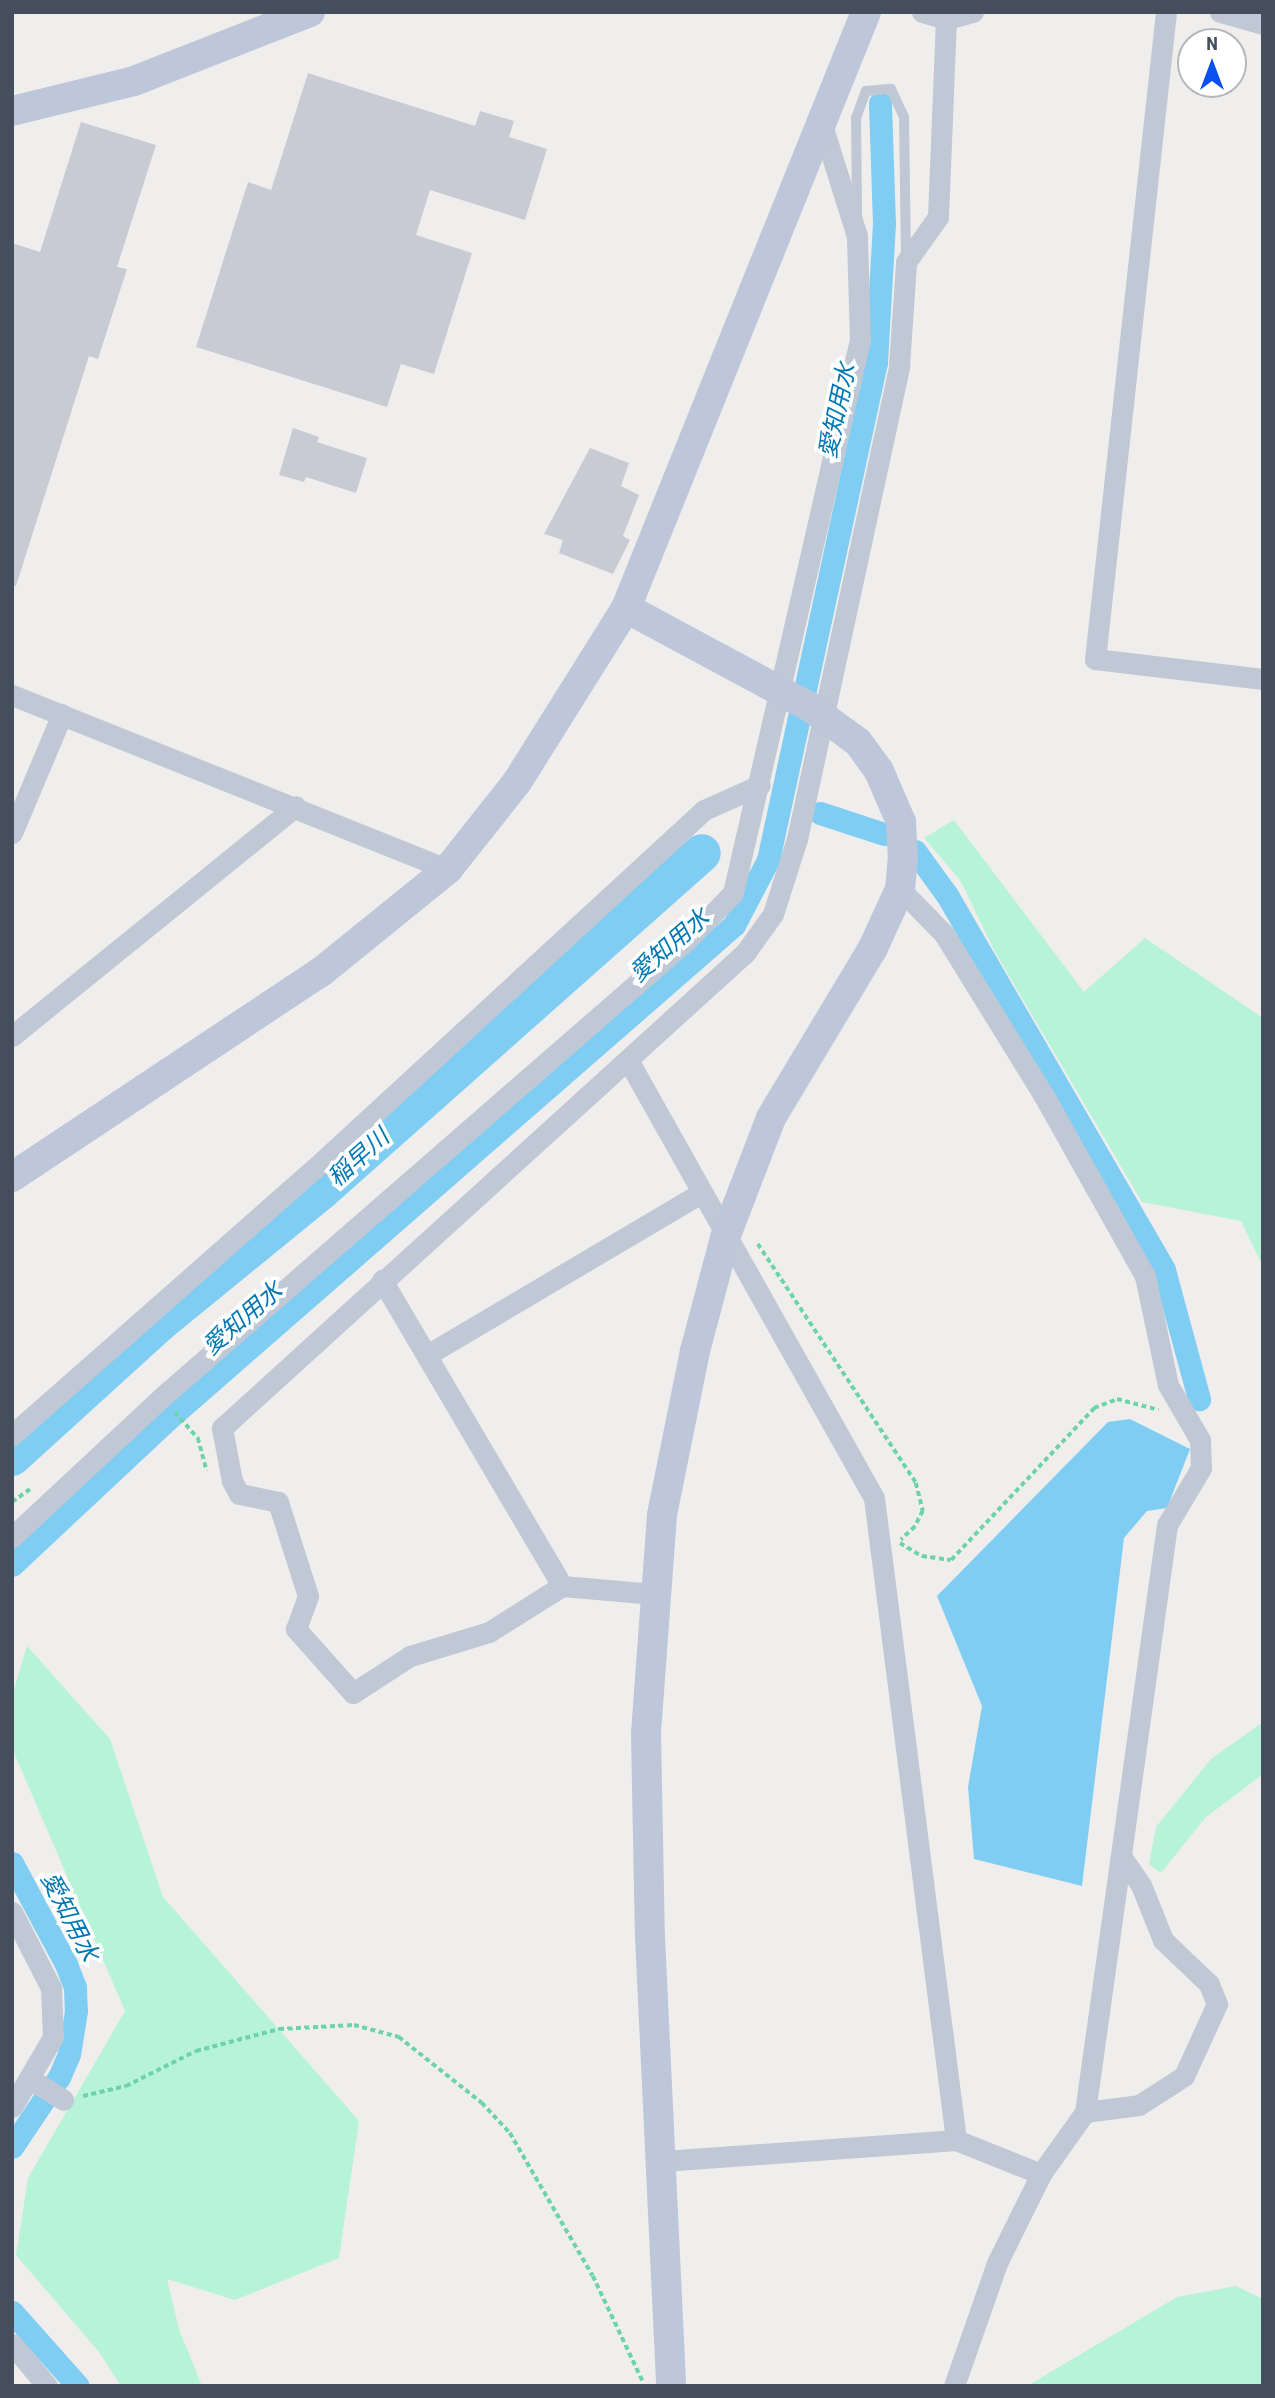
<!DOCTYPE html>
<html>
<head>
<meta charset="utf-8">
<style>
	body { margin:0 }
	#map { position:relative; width:1275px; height:2398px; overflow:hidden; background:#f0eeed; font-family:"Roboto Condensed","Noto Sans JP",sans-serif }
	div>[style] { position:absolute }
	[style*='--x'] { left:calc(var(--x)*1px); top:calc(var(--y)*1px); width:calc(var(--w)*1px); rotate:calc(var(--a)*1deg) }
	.green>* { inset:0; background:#b7f3d6 }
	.water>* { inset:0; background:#80cdf4 }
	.canal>* { height:23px; margin:-11.5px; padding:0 11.5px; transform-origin:11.5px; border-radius:11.5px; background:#80cdf4 }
	.river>* { height:38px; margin:-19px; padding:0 19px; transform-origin:19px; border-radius:19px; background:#80cdf4 }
	.building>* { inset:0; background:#c9cbd4 }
	.path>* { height:3.5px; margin-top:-1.75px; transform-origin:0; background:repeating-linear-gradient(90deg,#6cd3ae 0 5px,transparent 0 8.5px) }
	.lane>* { height:10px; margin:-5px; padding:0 5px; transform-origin:5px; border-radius:5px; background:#bfc8d4 }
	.street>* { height:21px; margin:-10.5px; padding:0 10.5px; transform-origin:10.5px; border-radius:10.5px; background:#bfc8d4 }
	.secondary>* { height:30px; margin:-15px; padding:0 15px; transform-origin:15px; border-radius:15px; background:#bec7d9 }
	span { translate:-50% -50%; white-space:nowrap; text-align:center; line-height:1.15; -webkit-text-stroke:7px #fff; paint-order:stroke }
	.water-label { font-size:24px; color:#0077b4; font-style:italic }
	.frame { position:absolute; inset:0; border:14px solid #444e5d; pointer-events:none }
	.north { position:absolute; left:1177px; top:28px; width:70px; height:70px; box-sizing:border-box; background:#fff; border:2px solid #b4b8be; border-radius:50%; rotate:0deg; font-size:19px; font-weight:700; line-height:28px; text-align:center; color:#444e5d }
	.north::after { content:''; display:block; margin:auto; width:24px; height:32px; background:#0950ef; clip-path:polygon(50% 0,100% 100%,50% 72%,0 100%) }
</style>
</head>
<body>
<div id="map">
	<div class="green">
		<i style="clip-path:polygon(954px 820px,1084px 992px,1145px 938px,1263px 1018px,1263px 1267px,1241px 1221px,1142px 1202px,995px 952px,960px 880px,924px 838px)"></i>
		<i style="clip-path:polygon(27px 1646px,110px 1739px,163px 1897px,359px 2121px,339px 2258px,235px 2300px,167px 2279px,179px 2329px,202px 2386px,121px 2386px,99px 2352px,16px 2255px,28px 2178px,125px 2011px,12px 1748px,12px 1696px)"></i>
		<i style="clip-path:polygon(1263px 1722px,1263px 1774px,1205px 1818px,1161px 1873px,1149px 1864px,1156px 1827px,1211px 1759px)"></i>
		<i style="clip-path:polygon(1236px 2286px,1263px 2299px,1263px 2386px,1027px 2386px,1177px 2297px)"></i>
	</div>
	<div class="water">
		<i style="clip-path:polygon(1130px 1419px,1190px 1449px,1167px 1508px,1147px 1511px,1124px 1538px,1082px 1886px,974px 1859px,968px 1787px,982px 1706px,937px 1596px,1108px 1422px)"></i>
	</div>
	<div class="canal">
		<i style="--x:820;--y:813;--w:67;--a:18.2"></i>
		<i style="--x:915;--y:851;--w:54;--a:54"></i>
		<i style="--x:947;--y:895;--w:433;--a:59.9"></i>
		<i style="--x:1164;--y:1270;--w:134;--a:74.8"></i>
		<i style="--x:12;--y:1565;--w:215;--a:-43.1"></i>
		<i style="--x:169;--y:1418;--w:750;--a:-41.11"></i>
		<i style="--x:734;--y:925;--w:73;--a:-62.4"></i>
		<i style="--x:768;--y:860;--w:510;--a:-77.76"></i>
		<i style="--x:876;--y:362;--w:138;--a:-86.7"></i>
		<i style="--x:884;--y:224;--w:121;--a:-91.9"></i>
		<i style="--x:12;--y:1863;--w:115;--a:61.9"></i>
		<i style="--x:66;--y:1964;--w:25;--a:69"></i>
		<i style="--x:75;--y:1987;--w:24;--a:88"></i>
		<i style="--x:76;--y:2011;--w:44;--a:99.2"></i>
		<i style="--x:69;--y:2054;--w:25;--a:113"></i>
		<i style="--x:59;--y:2077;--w:84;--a:123.9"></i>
		<i style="--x:12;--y:2312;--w:99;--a:48.3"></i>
	</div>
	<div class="river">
		<i style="--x:12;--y:1457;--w:197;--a:-42.3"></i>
		<i style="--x:158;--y:1324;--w:210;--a:-39.2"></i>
		<i style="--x:321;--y:1191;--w:509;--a:-41.58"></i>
	</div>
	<div class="building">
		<i style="clip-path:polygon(308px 73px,475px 126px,480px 111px,514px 121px,509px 137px,547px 149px,525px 220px,430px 190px,416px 235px,472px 253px,434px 374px,401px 364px,387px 407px,196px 347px,248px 182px,271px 190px)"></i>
		<i style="clip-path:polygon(81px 122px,156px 145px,117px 267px,127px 269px,98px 359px,89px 356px,16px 586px,12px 586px,12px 243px,40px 252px)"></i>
		<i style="clip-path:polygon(293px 428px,319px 437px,317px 442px,367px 458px,356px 493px,306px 477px,304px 482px,279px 475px)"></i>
		<i style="clip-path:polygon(590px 448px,629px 463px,621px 486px,639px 495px,623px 536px,630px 540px,613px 574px,559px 553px,563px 540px,544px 534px)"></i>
	</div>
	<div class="path">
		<i style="--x:758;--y:1244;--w:287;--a:56.5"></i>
		<i style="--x:916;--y:1483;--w:29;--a:76"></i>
		<i style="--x:923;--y:1511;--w:18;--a:117"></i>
		<i style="--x:915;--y:1527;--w:19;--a:137"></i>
		<i style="--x:175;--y:1412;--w:35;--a:49"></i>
		<i style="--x:198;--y:1438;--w:34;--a:75"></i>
		<i style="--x:12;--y:1502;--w:22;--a:-36"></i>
		<i style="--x:900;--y:1543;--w:26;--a:31"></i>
		<i style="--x:922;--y:1556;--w:29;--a:8"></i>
		<i style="--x:951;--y:1560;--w:209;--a:-46.7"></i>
		<i style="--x:1094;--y:1408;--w:25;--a:-21"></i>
		<i style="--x:1117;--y:1399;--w:43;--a:14.7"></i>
		<i style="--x:83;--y:2096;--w:44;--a:-13.1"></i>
		<i style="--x:126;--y:2086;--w:78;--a:-26.6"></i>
		<i style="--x:196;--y:2051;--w:86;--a:-14.8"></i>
		<i style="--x:279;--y:2029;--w:75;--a:-3.1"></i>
		<i style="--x:354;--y:2025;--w:47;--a:14.9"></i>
		<i style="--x:399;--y:2037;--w:106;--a:38.5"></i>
		<i style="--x:482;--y:2103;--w:41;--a:47"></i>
		<i style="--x:510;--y:2133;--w:165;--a:59.9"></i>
		<i style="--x:593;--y:2276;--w:119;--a:64.7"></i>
	</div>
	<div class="lane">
		<i style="--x:857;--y:212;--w:94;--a:-90.6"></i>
		<i style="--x:856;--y:118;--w:29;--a:-70"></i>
		<i style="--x:866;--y:91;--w:25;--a:-5"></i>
		<i style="--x:891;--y:89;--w:31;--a:65"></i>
		<i style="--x:904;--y:117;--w:141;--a:89.2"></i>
	</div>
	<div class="street">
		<i style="--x:922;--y:12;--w:25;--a:16"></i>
		<i style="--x:946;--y:19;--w:28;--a:-15"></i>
		<i style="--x:1166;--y:12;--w:651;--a:96.26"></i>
		<i style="--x:1095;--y:659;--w:169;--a:6.8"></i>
		<i style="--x:1220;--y:12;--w:45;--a:15.6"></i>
		<i style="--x:12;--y:695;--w:469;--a:21.8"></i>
		<i style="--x:12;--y:833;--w:129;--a:-67.2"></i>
		<i style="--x:900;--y:889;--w:63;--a:45.6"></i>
		<i style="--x:944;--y:934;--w:190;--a:58.3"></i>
		<i style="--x:1044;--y:1096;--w:206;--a:60.7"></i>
		<i style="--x:1145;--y:1276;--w:111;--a:78.1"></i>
		<i style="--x:1168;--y:1385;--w:64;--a:59.8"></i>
		<i style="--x:1200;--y:1440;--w:28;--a:88"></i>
		<i style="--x:1201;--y:1468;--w:66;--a:120.8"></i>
		<i style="--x:1167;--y:1525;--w:593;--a:97.95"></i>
		<i style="--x:1085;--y:2112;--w:76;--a:125.4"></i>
		<i style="--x:1041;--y:2174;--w:99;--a:116.3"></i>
		<i style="--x:997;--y:2263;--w:130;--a:109.3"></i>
		<i style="--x:12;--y:1036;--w:365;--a:-39"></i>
		<i style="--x:628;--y:1060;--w:502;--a:60.68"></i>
		<i style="--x:874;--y:1498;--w:647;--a:82.72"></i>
		<i style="--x:382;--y:1280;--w:355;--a:59.5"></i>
		<i style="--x:427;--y:1355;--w:318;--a:-30.6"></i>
		<i style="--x:12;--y:1435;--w:402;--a:-41.4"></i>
		<i style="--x:314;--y:1169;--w:530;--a:-42.63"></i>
		<i style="--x:704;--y:810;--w:61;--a:-24.1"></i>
		<i style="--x:12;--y:1537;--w:205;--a:-43"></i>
		<i style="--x:162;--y:1397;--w:696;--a:-41.04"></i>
		<i style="--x:687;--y:940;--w:66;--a:-45.6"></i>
		<i style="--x:733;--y:893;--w:567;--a:-77.07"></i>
		<i style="--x:860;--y:340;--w:104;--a:-91.7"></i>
		<i style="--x:857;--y:236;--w:116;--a:-107.5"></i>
		<i style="--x:654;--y:1594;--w:92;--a:-175"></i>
		<i style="--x:562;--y:1586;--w:86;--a:147.8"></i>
		<i style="--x:489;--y:1632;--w:83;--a:163.1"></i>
		<i style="--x:410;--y:1656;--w:68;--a:147"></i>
		<i style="--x:353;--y:1693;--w:86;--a:-131.7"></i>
		<i style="--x:296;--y:1629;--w:35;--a:-70"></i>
		<i style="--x:308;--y:1596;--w:99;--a:-107.7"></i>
		<i style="--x:278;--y:1502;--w:40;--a:-168"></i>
		<i style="--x:239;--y:1494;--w:15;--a:-118"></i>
		<i style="--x:232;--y:1481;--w:54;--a:-100.7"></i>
		<i style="--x:222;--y:1428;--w:707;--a:-42.25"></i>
		<i style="--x:745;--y:953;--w:48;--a:-54.3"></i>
		<i style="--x:773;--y:914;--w:79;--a:-72.3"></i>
		<i style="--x:797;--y:839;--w:484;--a:-77.8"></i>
		<i style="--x:899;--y:366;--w:104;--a:-86.1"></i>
		<i style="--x:906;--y:262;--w:55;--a:-54.6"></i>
		<i style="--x:938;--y:217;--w:198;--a:-87.7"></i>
		<i style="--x:12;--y:1912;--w:85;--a:62.8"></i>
		<i style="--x:51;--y:1988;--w:49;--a:87.7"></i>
		<i style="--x:53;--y:2037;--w:81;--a:120.4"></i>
		<i style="--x:30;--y:2079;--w:39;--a:32"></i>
		<i style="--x:1085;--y:2112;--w:54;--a:-7.4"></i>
		<i style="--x:1139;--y:2105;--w:54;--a:-32.8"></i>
		<i style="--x:1184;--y:2076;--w:79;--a:-65.4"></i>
		<i style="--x:1217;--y:2004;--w:22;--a:-112"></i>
		<i style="--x:1209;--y:1984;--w:64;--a:-136.3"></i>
		<i style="--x:1163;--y:1940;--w:59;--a:-111.8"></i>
		<i style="--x:1141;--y:1885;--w:35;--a:-125"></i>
		<i style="--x:663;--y:2161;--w:294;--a:-4.1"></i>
		<i style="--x:956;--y:2140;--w:92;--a:21.8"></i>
		<i style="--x:12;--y:2344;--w:55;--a:50.2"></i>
	</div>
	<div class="secondary">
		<i style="--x:12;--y:111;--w:126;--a:-13.8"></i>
		<i style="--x:134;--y:81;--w:189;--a:-21.4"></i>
		<i style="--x:626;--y:608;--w:209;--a:28.3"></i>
		<i style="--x:810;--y:707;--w:59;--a:36.1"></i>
		<i style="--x:858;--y:742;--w:36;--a:54"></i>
		<i style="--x:879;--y:771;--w:56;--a:66.7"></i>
		<i style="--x:901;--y:822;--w:34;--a:87"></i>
		<i style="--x:903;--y:856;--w:33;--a:95"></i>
		<i style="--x:900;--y:889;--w:65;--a:114.6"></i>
		<i style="--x:873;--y:948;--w:198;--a:121"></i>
		<i style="--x:771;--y:1118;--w:129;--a:111"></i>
		<i style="--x:725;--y:1238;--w:117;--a:104.9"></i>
		<i style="--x:695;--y:1351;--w:167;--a:101.4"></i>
		<i style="--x:662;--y:1515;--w:219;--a:94.2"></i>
		<i style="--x:646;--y:1733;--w:204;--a:88.9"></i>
		<i style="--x:650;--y:1937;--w:449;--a:87.3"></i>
		<i style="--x:12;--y:1177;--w:371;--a:-33.6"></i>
		<i style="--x:321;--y:972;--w:164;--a:-39"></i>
		<i style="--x:448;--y:869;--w:111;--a:-51.6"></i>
		<i style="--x:517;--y:782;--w:205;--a:-57.9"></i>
		<i style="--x:626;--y:608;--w:643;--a:-68.07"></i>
	</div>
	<div class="water-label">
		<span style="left:838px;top:411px;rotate:-78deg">愛知用水</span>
		<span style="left:670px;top:946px;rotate:-41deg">愛知用水</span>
		<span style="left:359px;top:1158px;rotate:-42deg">稲早川</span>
		<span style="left:243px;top:1319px;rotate:-41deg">愛知用水</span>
		<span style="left:69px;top:1917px;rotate:63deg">愛知用水</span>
	</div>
	<div class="frame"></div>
	<div class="north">N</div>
</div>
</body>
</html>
